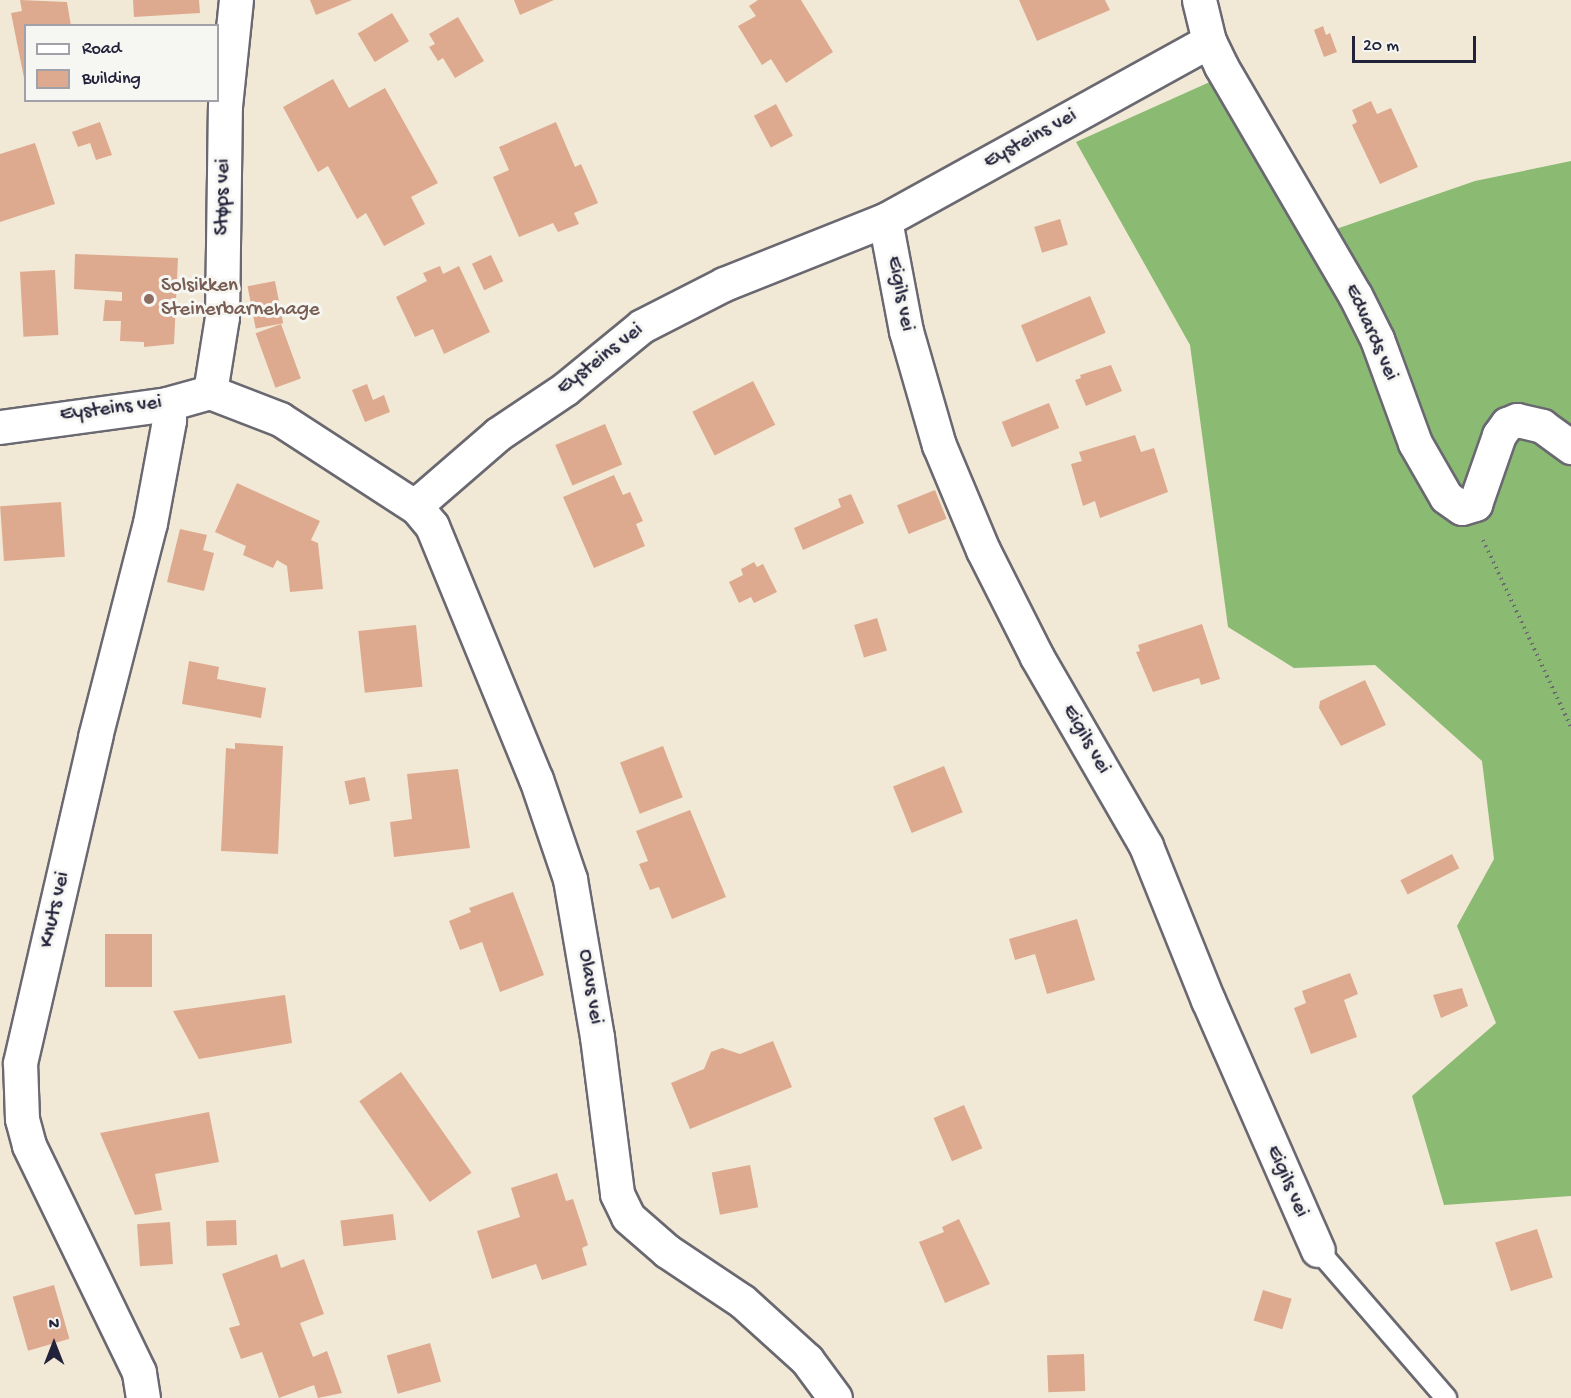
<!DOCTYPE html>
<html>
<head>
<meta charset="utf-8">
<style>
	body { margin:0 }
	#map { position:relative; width:1571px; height:1398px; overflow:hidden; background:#f1e9d5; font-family:"Gochi Hand",sans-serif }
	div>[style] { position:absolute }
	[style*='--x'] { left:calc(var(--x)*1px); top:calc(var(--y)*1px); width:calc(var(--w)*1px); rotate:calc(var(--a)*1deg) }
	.forest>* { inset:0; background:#8bba73 }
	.building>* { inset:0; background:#ddaa90; transform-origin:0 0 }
	.path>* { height:4px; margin-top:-2px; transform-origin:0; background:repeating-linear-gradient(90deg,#6a6871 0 1.5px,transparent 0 6px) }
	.roads { filter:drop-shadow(2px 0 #6a6871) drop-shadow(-2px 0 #6a6871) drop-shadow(0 2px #6a6871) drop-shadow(0 -2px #6a6871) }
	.lane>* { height:20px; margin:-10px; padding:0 10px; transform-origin:10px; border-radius:10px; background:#fff }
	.street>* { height:33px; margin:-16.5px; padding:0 16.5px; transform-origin:16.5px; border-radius:16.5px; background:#fff }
	.dots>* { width:16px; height:16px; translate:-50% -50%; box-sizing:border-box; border:3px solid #f6f6f2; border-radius:50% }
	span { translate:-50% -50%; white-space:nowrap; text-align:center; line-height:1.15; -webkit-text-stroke:6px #f6f6f2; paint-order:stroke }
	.street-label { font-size:21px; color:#22223b }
	.education-label { font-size:21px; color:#785e54 }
	.left { translate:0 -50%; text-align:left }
	.legend { position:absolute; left:24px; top:24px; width:195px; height:78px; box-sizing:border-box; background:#f6f6f2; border:2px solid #a1a1a9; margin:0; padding:8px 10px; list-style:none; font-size:18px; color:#22223b }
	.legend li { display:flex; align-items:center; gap:12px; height:30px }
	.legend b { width:30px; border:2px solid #a1a1a9 }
	.north { position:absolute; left:24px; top:1314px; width:60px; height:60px; -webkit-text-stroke:4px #f6f6f2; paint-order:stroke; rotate:0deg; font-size:16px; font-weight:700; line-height:24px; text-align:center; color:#22223b }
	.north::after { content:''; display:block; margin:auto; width:21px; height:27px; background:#22223b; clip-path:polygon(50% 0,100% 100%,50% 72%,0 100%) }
	.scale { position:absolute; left:1352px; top:36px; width:124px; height:27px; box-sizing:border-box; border:3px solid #22223b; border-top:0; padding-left:8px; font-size:18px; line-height:21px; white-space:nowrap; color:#22223b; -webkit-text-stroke:4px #f6f6f2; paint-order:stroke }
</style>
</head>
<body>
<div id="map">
	<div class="forest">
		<i style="clip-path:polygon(1212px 81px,1313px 237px,1475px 181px,1571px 161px,1571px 1196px,1444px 1205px,1412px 1096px,1496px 1023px,1457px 926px,1494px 859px,1482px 761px,1375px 665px,1294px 668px,1228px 627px,1190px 345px,1076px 142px)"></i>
	</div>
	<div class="building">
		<i style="clip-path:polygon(20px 0,67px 2px,71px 26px,26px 26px,24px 78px,11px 13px,22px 11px)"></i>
		<i style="clip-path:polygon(133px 0,199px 0,200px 13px,134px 17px)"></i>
		<i style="clip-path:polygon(310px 0,352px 0,316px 15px)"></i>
		<i style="clip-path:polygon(514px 0,554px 0,520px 15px)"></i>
		<i style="clip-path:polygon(758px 0,801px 0,833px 52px,786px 83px,771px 59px,762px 65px,738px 26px,756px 16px,749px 6px)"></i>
		<i style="clip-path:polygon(1019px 0,1105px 0,1110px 10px,1037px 41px)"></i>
		<i style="left:392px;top:13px;width:33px;height:40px;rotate:59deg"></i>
		<i style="clip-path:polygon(458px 17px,484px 61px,455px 78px,443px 58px,438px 61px,429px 47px,435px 44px,429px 34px)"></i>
		<i style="clip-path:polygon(1323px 26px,1326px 35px,1330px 33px,1337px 52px,1324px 57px,1314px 30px)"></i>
		<i style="clip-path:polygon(333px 79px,349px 108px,385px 88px,438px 183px,411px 197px,425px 224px,384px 246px,366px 213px,357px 219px,328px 166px,318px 172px,283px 107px)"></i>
		<i style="clip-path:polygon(1371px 101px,1377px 114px,1391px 108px,1418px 167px,1380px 184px,1352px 125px,1357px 122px,1352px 110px)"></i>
		<i style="left:776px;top:104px;width:36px;height:25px;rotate:62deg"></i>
		<i style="clip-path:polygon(100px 122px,112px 155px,96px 160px,90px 143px,78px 147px,72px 132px)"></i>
		<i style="clip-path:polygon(556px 122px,575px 167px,581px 164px,598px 203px,574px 213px,579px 224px,558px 232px,553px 223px,519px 237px,493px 177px,509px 170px,499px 147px)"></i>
		<i style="clip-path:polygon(35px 143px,55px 204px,0 222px,0 154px)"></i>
		<i style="left:1060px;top:219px;width:27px;height:27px;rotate:73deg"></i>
		<i style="clip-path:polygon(75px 254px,178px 258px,174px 344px,144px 347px,144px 342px,120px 341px,121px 321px,103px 321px,105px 300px,122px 301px,122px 292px,74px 289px)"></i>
		<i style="left:491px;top:255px;width:29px;height:21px;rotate:65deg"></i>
		<i style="clip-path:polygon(440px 266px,443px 274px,459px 266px,490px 332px,444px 354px,433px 329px,415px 337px,396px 297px,427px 281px,423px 273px)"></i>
		<i style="left:55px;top:270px;width:65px;height:35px;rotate:87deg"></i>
		<i style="left:275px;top:281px;width:43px;height:28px;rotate:79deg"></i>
		<i style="left:1090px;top:296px;width:40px;height:75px;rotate:67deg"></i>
		<i style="left:281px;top:324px;width:58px;height:27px;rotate:70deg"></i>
		<i style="clip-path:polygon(1111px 365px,1122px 391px,1086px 406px,1075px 380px,1081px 378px,1080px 375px)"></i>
		<i style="left:753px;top:381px;width:49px;height:68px;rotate:63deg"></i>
		<i style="clip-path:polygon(367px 384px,373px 400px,384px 395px,390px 412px,365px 422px,352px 390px)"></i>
		<i style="left:1049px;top:403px;width:27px;height:51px;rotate:68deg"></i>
		<i style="left:605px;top:424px;width:44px;height:54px;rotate:67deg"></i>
		<i style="clip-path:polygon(1135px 435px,1141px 452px,1154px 448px,1168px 492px,1100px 518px,1095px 501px,1083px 506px,1071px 464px,1082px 461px,1079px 452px)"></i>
		<i style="clip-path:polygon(614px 475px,623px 495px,630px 492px,643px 521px,636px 524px,645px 546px,594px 568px,563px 497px)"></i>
		<i style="clip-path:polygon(237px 483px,320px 521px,311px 540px,318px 543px,323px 589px,290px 592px,287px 566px,277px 560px,273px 568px,243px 555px,246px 546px,215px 532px)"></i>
		<i style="left:935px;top:490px;width:31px;height:41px;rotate:68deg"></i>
		<i style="clip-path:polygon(851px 494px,864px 523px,803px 550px,794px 528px,841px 507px,838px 499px)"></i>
		<i style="left:61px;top:502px;width:55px;height:61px;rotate:86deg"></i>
		<i style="clip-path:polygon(180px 529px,207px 535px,203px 550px,214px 553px,204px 591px,167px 582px)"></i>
		<i style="clip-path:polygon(754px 562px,757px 567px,763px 564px,777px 592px,754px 603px,751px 597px,739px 603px,729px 582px,743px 575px,741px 569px)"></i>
		<i style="left:877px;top:618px;width:34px;height:24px;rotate:73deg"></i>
		<i style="clip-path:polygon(1202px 624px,1220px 679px,1201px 685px,1199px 678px,1153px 692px,1136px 652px,1140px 651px,1138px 645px)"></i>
		<i style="left:416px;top:625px;width:62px;height:58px;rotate:84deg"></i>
		<i style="clip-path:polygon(189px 661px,219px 667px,217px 679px,266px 688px,261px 718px,182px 704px)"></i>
		<i style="clip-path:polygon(1365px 680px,1386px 725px,1341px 746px,1319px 708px,1320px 701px)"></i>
		<i style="clip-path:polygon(235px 743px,283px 746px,278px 854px,221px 851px,226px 748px,235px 749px)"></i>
		<i style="left:663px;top:746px;width:55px;height:46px;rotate:69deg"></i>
		<i style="left:944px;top:766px;width:50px;height:55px;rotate:68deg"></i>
		<i style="clip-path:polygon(458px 769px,470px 848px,394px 857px,390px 822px,412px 819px,407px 774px)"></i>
		<i style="left:365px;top:777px;width:24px;height:21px;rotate:78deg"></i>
		<i style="clip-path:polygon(690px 810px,726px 897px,672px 919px,659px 887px,650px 890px,639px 864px,648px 861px,636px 831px)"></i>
		<i style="left:1452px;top:854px;width:16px;height:58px;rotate:63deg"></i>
		<i style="clip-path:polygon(513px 892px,544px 975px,500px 992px,482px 942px,460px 950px,449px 921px,471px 912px,469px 908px)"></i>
		<i style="clip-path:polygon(1077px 919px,1095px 980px,1047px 994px,1035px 954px,1015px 960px,1009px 939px)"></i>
		<i style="left:105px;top:934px;width:47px;height:53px"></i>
		<i style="clip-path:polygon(1350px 973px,1358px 994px,1344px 1000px,1357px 1037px,1311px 1054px,1294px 1008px,1306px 1003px,1302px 991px)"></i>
		<i style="clip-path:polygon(1462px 988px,1468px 1006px,1441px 1018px,1433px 995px)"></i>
		<i style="clip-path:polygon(285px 995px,292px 1043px,199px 1059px,173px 1011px)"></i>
		<i style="clip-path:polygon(773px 1041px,792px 1087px,690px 1129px,671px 1083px,704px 1069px,711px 1052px,722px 1048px,740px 1054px)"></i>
		<i style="left:401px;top:1072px;width:123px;height:51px;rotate:55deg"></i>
		<i style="left:964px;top:1105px;width:47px;height:33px;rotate:67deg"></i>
		<i style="clip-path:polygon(209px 1112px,219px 1162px,155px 1174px,162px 1210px,135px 1215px,100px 1133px)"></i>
		<i style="left:750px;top:1165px;width:43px;height:39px;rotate:79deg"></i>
		<i style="clip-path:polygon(557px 1173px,566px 1201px,573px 1199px,588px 1245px,582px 1248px,587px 1265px,542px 1280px,536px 1264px,492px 1279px,477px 1231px,520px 1217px,511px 1188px)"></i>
		<i style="left:393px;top:1214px;width:26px;height:53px;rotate:83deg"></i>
		<i style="clip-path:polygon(959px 1219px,990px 1284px,945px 1303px,919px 1242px,944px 1232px,942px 1227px)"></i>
		<i style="left:236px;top:1220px;width:25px;height:30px;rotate:88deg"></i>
		<i style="left:170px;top:1222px;width:42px;height:33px;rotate:86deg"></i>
		<i style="left:1537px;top:1229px;width:51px;height:44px;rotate:72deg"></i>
		<i style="clip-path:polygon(277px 1254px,281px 1268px,304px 1259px,324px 1314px,300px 1323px,313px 1357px,327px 1351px,342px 1393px,318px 1398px,314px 1385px,279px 1398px,262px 1352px,241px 1359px,229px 1328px,240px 1325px,222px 1274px)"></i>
		<i style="left:54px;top:1285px;width:56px;height:43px;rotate:74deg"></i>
		<i style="left:1263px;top:1290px;width:30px;height:32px;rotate:17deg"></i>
		<i style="left:430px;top:1343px;width:40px;height:45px;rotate:74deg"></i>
		<i style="left:1084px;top:1354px;width:37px;height:37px;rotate:88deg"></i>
	</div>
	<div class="path">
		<i style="--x:1483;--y:540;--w:207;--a:64.8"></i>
	</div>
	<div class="roads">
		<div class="lane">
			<i style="--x:1318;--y:1250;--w:196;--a:49.1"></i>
		</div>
		<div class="street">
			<i style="--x:1199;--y:0;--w:42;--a:76.3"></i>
			<i style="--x:1209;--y:41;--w:28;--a:64"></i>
			<i style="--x:1221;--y:66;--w:265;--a:59.7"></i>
			<i style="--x:1355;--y:295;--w:49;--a:63.4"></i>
			<i style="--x:1377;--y:339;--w:111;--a:69.9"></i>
			<i style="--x:1415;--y:443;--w:62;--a:60.1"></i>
			<i style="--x:1446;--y:497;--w:19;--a:35"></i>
			<i style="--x:1462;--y:508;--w:14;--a:-17"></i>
			<i style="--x:1475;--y:504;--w:73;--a:-70.8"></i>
			<i style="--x:1499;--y:435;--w:14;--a:-54"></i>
			<i style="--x:1507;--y:424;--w:11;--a:-22"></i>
			<i style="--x:1517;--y:420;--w:26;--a:13"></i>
			<i style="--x:1542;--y:426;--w:36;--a:36"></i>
			<i style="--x:885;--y:220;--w:113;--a:79.3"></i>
			<i style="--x:906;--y:331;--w:119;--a:73.9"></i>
			<i style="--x:939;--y:445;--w:114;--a:67.3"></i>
			<i style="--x:983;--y:550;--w:120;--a:63.2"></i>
			<i style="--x:1037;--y:657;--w:218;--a:60"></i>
			<i style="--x:1146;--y:846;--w:166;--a:68.1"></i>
			<i style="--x:1208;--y:1000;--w:273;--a:66.3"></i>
			<i style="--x:210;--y:392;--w:76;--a:-80.9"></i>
			<i style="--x:222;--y:317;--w:211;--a:-89.2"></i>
			<i style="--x:225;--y:106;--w:107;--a:-84.1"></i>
			<i style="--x:0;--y:427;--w:169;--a:-7.8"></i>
			<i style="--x:167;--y:404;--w:45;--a:-15.6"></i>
			<i style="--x:210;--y:392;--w:75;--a:21.1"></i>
			<i style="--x:280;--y:419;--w:163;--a:33"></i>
			<i style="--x:417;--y:508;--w:23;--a:50"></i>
			<i style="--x:432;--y:526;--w:274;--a:67.7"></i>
			<i style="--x:536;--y:779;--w:106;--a:71.2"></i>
			<i style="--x:570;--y:879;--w:160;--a:80.3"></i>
			<i style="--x:597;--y:1037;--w:158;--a:82.7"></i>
			<i style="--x:617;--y:1194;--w:25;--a:64"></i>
			<i style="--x:628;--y:1217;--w:52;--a:41.1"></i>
			<i style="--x:667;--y:1251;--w:90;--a:33.7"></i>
			<i style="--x:742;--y:1301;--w:88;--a:42.2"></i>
			<i style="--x:807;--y:1360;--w:47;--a:53.6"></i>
			<i style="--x:417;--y:508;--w:11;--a:-56"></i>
			<i style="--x:423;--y:499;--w:99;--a:-40.9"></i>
			<i style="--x:498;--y:434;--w:81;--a:-33.9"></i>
			<i style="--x:565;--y:389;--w:99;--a:-39.3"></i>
			<i style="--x:642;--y:326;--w:92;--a:-27.1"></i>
			<i style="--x:724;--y:284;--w:173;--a:-21.7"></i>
			<i style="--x:885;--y:220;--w:370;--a:-28.9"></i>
			<i style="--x:143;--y:1398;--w:26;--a:-99"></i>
			<i style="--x:139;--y:1372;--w:252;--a:-115.9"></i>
			<i style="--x:29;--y:1145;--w:27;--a:-105"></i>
			<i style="--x:22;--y:1119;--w:56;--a:-92"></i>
			<i style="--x:20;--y:1063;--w:335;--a:-77"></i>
			<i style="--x:95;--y:737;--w:221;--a:-75.6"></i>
			<i style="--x:150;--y:523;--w:105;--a:-79.5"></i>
			<i style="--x:169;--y:420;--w:16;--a:-97"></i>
		</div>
	</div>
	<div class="dots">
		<i style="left:149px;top:299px;background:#8d6e63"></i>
	</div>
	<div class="street-label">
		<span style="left:1031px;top:140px;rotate:-29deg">Eysteins vei</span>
		<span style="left:224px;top:197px;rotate:-89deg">Støps vei</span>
		<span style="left:899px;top:294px;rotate:79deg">Eigils vei</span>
		<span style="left:1370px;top:333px;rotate:66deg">Edvards vei</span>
		<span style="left:601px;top:360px;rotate:-38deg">Eysteins vei</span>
		<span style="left:111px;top:410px;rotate:-7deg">Eysteins vei</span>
		<span style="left:1085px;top:740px;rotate:60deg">Eigils vei</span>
		<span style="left:56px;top:910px;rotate:-77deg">Knuts vei</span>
		<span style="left:589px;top:987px;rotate:81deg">Olavs vei</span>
		<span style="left:1286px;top:1182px;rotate:66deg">Eigils vei</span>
	</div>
	<div class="education-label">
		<span class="left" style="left:161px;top:299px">Solsikken<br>Steinerbarnehage</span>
	</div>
	<ul class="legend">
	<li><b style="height:8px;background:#fff"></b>Road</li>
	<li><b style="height:16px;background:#ddaa90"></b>Building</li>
	</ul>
	<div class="north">N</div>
	<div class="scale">20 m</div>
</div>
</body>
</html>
